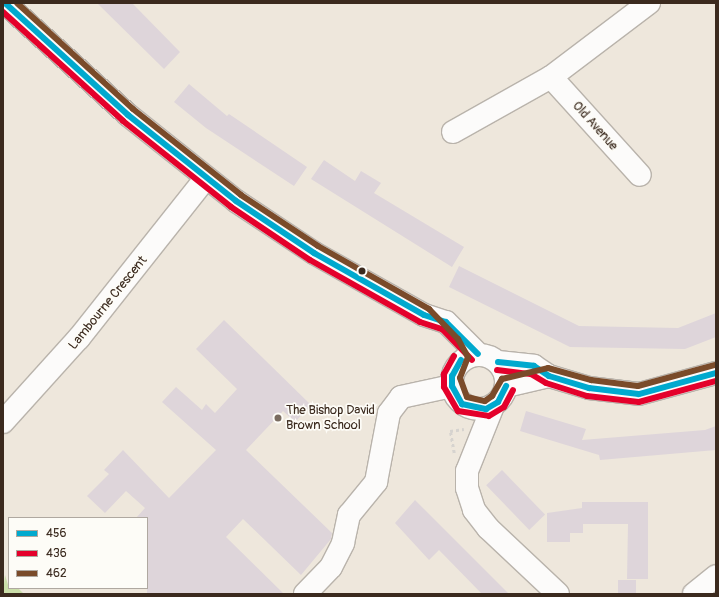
<!DOCTYPE html>
<html>
<head>
<meta charset="utf-8">
<style>
	body { margin:0 }
	#map { position:relative; width:719px; height:597px; overflow:hidden; background:#eee7dc; font-family:Pangolin,sans-serif }
	div>[style] { position:absolute }
	[style*='--x'] { left:calc(var(--x)*1px); top:calc(var(--y)*1px); width:calc(var(--w)*1px); rotate:calc(var(--a)*1deg) }
	.green>* { inset:0; background:#cbdea9 }
	.building>* { inset:0; background:#ded5da; transform-origin:0 0 }
	.path>* { height:2.5px; margin-top:-1.25px; transform-origin:0; background:repeating-linear-gradient(90deg,#d6d3cf 0 3px,transparent 0 6px) }
	.roads { filter:drop-shadow(1px 0 #b9b3ab) drop-shadow(-1px 0 #b9b3ab) drop-shadow(0 1px #b9b3ab) drop-shadow(0 -1px #b9b3ab) }
	.minor>* { height:22px; margin:-11px; padding:0 11px; transform-origin:11px; border-radius:11px; background:#fcfbfa }
	.minor>.ring { margin:-11px; padding:0; box-sizing:content-box; background:none; border:22px solid #fcfbfa; border-radius:50% }
	.bus-1>* { height:6px; margin:-3px; padding:0 3px; transform-origin:3px; border-radius:3px; background:#00a9ce }
	.bus-2>* { height:6px; margin:-3px; padding:0 3px; transform-origin:3px; border-radius:3px; background:#e4002b }
	.bus-3>* { height:6px; margin:-3px; padding:0 3px; transform-origin:3px; border-radius:3px; background:#7a4b2a }
	.dots>* { width:11px; height:11px; translate:-50% -50%; box-sizing:border-box; border:2px solid #fdfcf7; border-radius:50% }
	span { translate:-50% -50%; white-space:nowrap; text-align:center; line-height:1.15; -webkit-text-stroke:3.5px #fdfcf7; paint-order:stroke }
	.street-label { font-size:13px; color:#3b2a1e }
	.poi-label { font-size:13px; color:#3b2a1e }
	.left { translate:0 -50%; text-align:left }
	.frame { position:absolute; inset:0; border:4px solid #3b2a1e; pointer-events:none }
	.legend { position:absolute; left:8px; top:517px; width:140px; height:72px; box-sizing:border-box; background:#fdfcf7; border:1px solid #afa8a0; margin:0; padding:5px 7px; list-style:none; font-size:12px; color:#3b2a1e }
	.legend li { display:flex; align-items:center; gap:8px; height:20px }
	.legend b { width:20px; border:1px solid #afa8a0 }
</style>
</head>
<body>
<div id="map">
	<div class="green">
		<i style="clip-path:polygon(5px 575px,9px 588px,18px 588px,24px 594px,3px 594px)"></i>
	</div>
	<div class="building">
		<i style="clip-path:polygon(97px 3px,132px 3px,180px 52px,164px 69px)"></i>
		<i style="clip-path:polygon(189px 84px,227px 116px,229px 114px,307px 167px,294px 186px,206px 128px,174px 102px)"></i>
		<i style="clip-path:polygon(324px 160px,355px 181px,361px 171px,381px 183px,374px 193px,464px 247px,452px 267px,311px 179px)"></i>
		<i style="clip-path:polygon(459px 266px,579px 326px,678px 328px,716px 313px,716px 337px,685px 349px,570px 347px,449px 287px)"></i>
		<i style="clip-path:polygon(224px 320px,311px 405px,295px 422px,283px 411px,246px 450px,332px 533px,331px 539px,301px 575px,243px 519px,226px 537px,284px 594px,147px 594px,147px 518px,136px 518px,145px 508px,126px 491px,105px 513px,87px 496px,109px 474px,104px 470px,123px 450px,169px 498px,216px 450px,162px 402px,176px 387px,202px 410px,206px 404px,215px 413px,237px 389px,196px 349px)"></i>
		<i style="clip-path:polygon(526px 411px,586px 429px,582px 440px,705px 430px,716px 426px,716px 450px,600px 460px,599px 455px,520px 431px)"></i>
		<i style="left:502px;top:470px;width:62px;height:22px;rotate:46deg"></i>
		<i style="clip-path:polygon(415px 500px,509px 594px,482px 594px,439px 550px,429px 560px,395px 523px)"></i>
		<i style="clip-path:polygon(582px 502px,648px 502px,648px 579px,627px 579px,628px 524px,583px 524px,583px 533px,570px 533px,570px 542px,547px 542px,547px 513px,582px 508px)"></i>
		<i style="left:618px;top:580px;width:18px;height:14px"></i>
	</div>
	<div class="path">
		<i style="--x:454;--y:453;--w:22;--a:-100"></i>
		<i style="--x:450;--y:431;--w:14;--a:-8"></i>
	</div>
	<div class="roads">
		<div class="minor">
			<i style="--x:5;--y:3;--w:166;--a:42.3"></i>
			<i style="--x:128;--y:115;--w:138;--a:38.5"></i>
			<i style="--x:236;--y:201;--w:94;--a:33.7"></i>
			<i style="--x:314;--y:253;--w:126;--a:29.4"></i>
			<i style="--x:424;--y:315;--w:23;--a:18"></i>
			<i style="--x:446;--y:322;--w:45;--a:45"></i>
			<i style="--x:551;--y:77;--w:132;--a:47.8"></i>
			<i style="--x:453;--y:132;--w:112;--a:-29.3"></i>
			<i style="--x:551;--y:77;--w:123;--a:-37.1"></i>
			<i class="ring" style="left:452px;top:355px;width:32px;height:32px"></i>
			<i style="--x:498;--y:362;--w:36;--a:6"></i>
			<i style="--x:534;--y:366;--w:18;--a:34"></i>
			<i style="--x:549;--y:376;--w:42;--a:16.7"></i>
			<i style="--x:589;--y:388;--w:50;--a:6.8"></i>
			<i style="--x:639;--y:394;--w:80;--a:-15.3"></i>
			<i style="--x:506;--y:386;--w:44;--a:-13.1"></i>
			<i style="--x:493;--y:406;--w:70;--a:111.8"></i>
			<i style="--x:467;--y:471;--w:17;--a:90"></i>
			<i style="--x:467;--y:488;--w:23;--a:72"></i>
			<i style="--x:474;--y:510;--w:23;--a:52"></i>
			<i style="--x:488;--y:528;--w:96;--a:43.3"></i>
			<i style="--x:3;--y:422;--w:113;--a:-47.9"></i>
			<i style="--x:79;--y:338;--w:204;--a:-51.6"></i>
			<i style="--x:305;--y:594;--w:37;--a:-46"></i>
			<i style="--x:331;--y:567;--w:27;--a:-63"></i>
			<i style="--x:343;--y:543;--w:29;--a:-78"></i>
			<i style="--x:349;--y:515;--w:43;--a:-50.7"></i>
			<i style="--x:376;--y:482;--w:70;--a:-79.3"></i>
			<i style="--x:389;--y:413;--w:20;--a:-53"></i>
			<i style="--x:401;--y:397;--w:52;--a:-12.2"></i>
			<i style="--x:694;--y:594;--w:28;--a:-39"></i>
		</div>
	</div>
	<div class="bus-1">
		<i style="--x:5;--y:3;--w:166;--a:42.3"></i>
		<i style="--x:128;--y:115;--w:138;--a:38.5"></i>
		<i style="--x:236;--y:201;--w:94;--a:33.7"></i>
		<i style="--x:314;--y:253;--w:126;--a:29.4"></i>
		<i style="--x:424;--y:315;--w:23;--a:18"></i>
		<i style="--x:446;--y:322;--w:45;--a:45"></i>
		<i style="--x:461;--y:360;--w:18;--a:119"></i>
		<i style="--x:452;--y:376;--w:10;--a:90"></i>
		<i style="--x:452;--y:386;--w:21;--a:61"></i>
		<i style="--x:462;--y:404;--w:25;--a:12"></i>
		<i style="--x:486;--y:409;--w:14;--a:-30"></i>
		<i style="--x:498;--y:402;--w:18;--a:-63"></i>
		<i style="--x:498;--y:362;--w:36;--a:6"></i>
		<i style="--x:534;--y:366;--w:18;--a:34"></i>
		<i style="--x:549;--y:376;--w:42;--a:16.7"></i>
		<i style="--x:589;--y:388;--w:50;--a:6.8"></i>
		<i style="--x:639;--y:394;--w:80;--a:-15.3"></i>
	</div>
	<div class="bus-2">
		<i style="--x:3;--y:12;--w:162;--a:42.2"></i>
		<i style="--x:123;--y:121;--w:138;--a:38.5"></i>
		<i style="--x:231;--y:207;--w:95;--a:33.9"></i>
		<i style="--x:310;--y:260;--w:126;--a:29.4"></i>
		<i style="--x:420;--y:322;--w:23;--a:18"></i>
		<i style="--x:442;--y:329;--w:43;--a:45.9"></i>
		<i style="--x:454;--y:356;--w:21;--a:119"></i>
		<i style="--x:444;--y:374;--w:13;--a:90"></i>
		<i style="--x:444;--y:387;--w:28;--a:60"></i>
		<i style="--x:458;--y:411;--w:31;--a:9"></i>
		<i style="--x:489;--y:416;--w:17;--a:-31"></i>
		<i style="--x:504;--y:407;--w:19;--a:-62"></i>
		<i style="--x:497;--y:370;--w:34;--a:7"></i>
		<i style="--x:531;--y:374;--w:17;--a:31"></i>
		<i style="--x:546;--y:383;--w:43;--a:17.6"></i>
		<i style="--x:587;--y:396;--w:52;--a:6.6"></i>
		<i style="--x:639;--y:402;--w:80;--a:-15.3"></i>
	</div>
	<div class="bus-3">
		<i style="--x:17;--y:3;--w:157;--a:42.4"></i>
		<i style="--x:133;--y:109;--w:138;--a:38.5"></i>
		<i style="--x:241;--y:195;--w:92;--a:33.5"></i>
		<i style="--x:318;--y:246;--w:128;--a:29.6"></i>
		<i style="--x:429;--y:309;--w:42;--a:46"></i>
		<i style="--x:458;--y:339;--w:21;--a:61"></i>
		<i style="--x:468;--y:357;--w:22;--a:111"></i>
		<i style="--x:460;--y:378;--w:20;--a:70"></i>
		<i style="--x:467;--y:397;--w:18;--a:13"></i>
		<i style="--x:485;--y:401;--w:9;--a:-36"></i>
		<i style="--x:492;--y:396;--w:20;--a:-60"></i>
		<i style="--x:502;--y:379;--w:47;--a:-13.4"></i>
		<i style="--x:548;--y:368;--w:45;--a:15.6"></i>
		<i style="--x:591;--y:380;--w:47;--a:7.3"></i>
		<i style="--x:638;--y:386;--w:79;--a:-15.4"></i>
	</div>
	<div class="dots">
		<i style="left:362px;top:271px;background:#3b2a1e"></i>
		<i style="left:278px;top:418px;background:#7a6c60"></i>
	</div>
	<div class="street-label">
		<span style="left:595px;top:126px;rotate:48deg">Old Avenue</span>
		<span style="left:108px;top:303px;rotate:-51deg">Lambourne Crescent</span>
	</div>
	<div class="poi-label">
		<span class="left" style="left:286px;top:418px">The Bishop David<br>Brown School</span>
	</div>
	<div class="frame"></div>
	<ul class="legend">
	<li><b style="height:5px;background:#00a9ce"></b>456</li>
	<li><b style="height:5px;background:#e4002b"></b>436</li>
	<li><b style="height:5px;background:#7a4b2a"></b>462</li>
	</ul>
</div>
</body>
</html>
